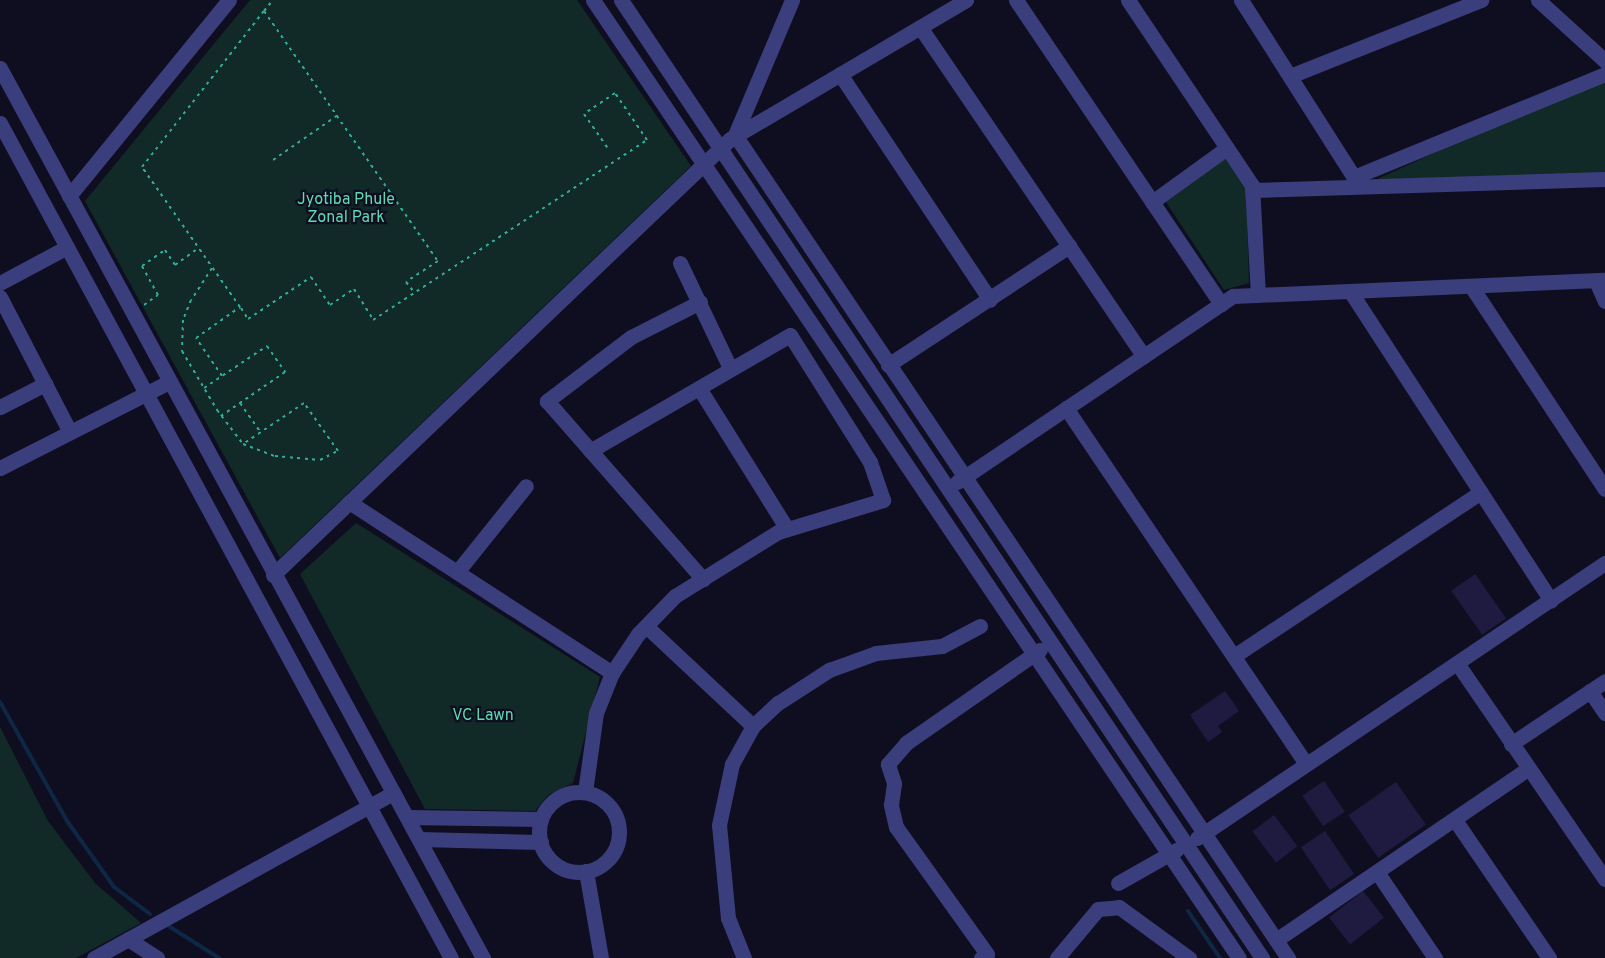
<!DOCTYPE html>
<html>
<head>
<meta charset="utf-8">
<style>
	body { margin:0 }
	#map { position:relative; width:1605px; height:958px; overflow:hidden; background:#0f0e20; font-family:Overpass,sans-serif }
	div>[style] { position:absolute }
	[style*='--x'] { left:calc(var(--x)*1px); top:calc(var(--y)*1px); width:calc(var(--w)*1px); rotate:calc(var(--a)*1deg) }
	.green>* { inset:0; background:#112a27 }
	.stream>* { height:4px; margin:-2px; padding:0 2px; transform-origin:2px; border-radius:2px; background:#0e2744 }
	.building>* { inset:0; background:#1f1b40; transform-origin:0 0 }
	.path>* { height:2px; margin-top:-1px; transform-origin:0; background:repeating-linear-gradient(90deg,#33ad9c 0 3px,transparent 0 7.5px) }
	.minor>* { height:15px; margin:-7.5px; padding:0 7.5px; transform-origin:7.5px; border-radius:7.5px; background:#3b3e7d }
	.minor>.ring { margin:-7.5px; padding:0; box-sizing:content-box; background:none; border:15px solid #3b3e7d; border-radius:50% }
	span { translate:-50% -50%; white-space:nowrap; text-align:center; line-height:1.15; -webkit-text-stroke:4.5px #0f0e20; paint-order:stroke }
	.park-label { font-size:16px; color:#5edab0 }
</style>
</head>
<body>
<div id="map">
	<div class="green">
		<i style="clip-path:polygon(250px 0,577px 0,691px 166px,280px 558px,85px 201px)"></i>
		<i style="clip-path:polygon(1605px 75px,1605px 177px,1360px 187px)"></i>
		<i style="clip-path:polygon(1225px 159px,1246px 186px,1249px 283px,1224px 290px,1166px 202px)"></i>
		<i style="clip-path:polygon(356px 523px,600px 677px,573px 783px,548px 795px,535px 811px,425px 809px,300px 574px)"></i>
		<i style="clip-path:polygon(0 727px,48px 821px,95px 883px,141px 923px,76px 958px,0 958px)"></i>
	</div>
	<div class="stream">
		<i style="--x:0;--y:702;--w:137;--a:60.6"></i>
		<i style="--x:67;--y:821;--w:81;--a:54.5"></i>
		<i style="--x:114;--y:887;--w:45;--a:36.9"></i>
		<i style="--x:1188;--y:911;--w:57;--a:55.8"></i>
		<i style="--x:167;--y:925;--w:62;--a:32.4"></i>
	</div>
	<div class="building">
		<i style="left:1475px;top:574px;width:54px;height:29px;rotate:55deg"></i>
		<i style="clip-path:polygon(1225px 691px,1239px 711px,1218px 726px,1222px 732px,1208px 742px,1190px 715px)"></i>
		<i style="left:1324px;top:781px;width:37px;height:26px;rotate:56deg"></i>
		<i style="left:1396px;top:782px;width:52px;height:58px;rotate:55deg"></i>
		<i style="left:1274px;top:815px;width:39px;height:27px;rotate:53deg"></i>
		<i style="left:1325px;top:831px;width:52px;height:29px;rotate:56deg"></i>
		<i style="left:1363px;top:891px;width:34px;height:43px;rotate:52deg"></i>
	</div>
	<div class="path">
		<i style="--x:264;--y:11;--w:14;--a:-51"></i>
		<i style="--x:273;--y:160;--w:79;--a:-34.7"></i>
		<i style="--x:212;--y:268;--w:38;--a:123"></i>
		<i style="--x:191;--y:300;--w:22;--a:112"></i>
		<i style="--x:183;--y:320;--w:31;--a:92"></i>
		<i style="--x:182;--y:351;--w:69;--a:59.3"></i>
		<i style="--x:217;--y:410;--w:43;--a:52.6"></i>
		<i style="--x:243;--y:444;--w:34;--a:21"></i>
		<i style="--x:275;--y:456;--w:45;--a:5.1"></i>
		<i style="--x:320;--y:460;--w:20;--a:-27"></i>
		<i style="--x:338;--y:451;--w:59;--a:-125.3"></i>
		<i style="--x:304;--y:403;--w:73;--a:146.1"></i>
		<i style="--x:144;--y:305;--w:17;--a:-36"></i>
		<i style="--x:158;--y:295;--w:33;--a:-119"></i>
		<i style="--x:142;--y:266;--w:28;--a:-35"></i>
		<i style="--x:165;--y:250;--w:18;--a:56"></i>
		<i style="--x:175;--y:265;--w:29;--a:-36"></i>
		<i style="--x:241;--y:308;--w:13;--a:58"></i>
		<i style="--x:248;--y:319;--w:76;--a:-33.7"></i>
		<i style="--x:311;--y:277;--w:34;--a:56"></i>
		<i style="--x:330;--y:305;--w:29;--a:-34"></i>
		<i style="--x:354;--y:289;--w:36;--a:58"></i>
		<i style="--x:373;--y:320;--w:328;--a:-33.3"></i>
		<i style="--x:647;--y:140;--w:57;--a:-124.2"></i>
		<i style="--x:615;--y:93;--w:37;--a:146"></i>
		<i style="--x:584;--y:114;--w:44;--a:55.2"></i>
		<i style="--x:222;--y:376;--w:46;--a:-124.4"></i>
		<i style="--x:196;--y:338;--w:54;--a:-35.2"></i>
		<i style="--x:240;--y:307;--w:171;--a:-125"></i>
		<i style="--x:142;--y:167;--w:198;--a:-52"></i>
		<i style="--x:264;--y:11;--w:305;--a:55.2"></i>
		<i style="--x:438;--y:261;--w:38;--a:147"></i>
		<i style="--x:406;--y:282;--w:13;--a:51"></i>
		<i style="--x:204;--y:388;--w:76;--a:-33.7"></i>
		<i style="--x:267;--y:346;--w:32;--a:55"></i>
		<i style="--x:285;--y:372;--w:78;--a:145.5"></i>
		<i style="--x:240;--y:403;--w:35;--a:55"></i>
	</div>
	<div class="minor">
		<i style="--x:593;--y:0;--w:1155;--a:56.01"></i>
		<i style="--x:621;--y:0;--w:1153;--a:56.21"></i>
		<i style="--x:792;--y:0;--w:147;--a:112.9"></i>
		<i style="--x:735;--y:135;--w:992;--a:56.1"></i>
		<i style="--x:1016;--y:0;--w:367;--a:56"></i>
		<i style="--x:1128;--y:0;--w:223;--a:56.2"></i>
		<i style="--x:1252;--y:185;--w:110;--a:86.9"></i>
		<i style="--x:1241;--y:0;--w:218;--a:57.5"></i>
		<i style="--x:1538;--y:0;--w:91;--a:42.3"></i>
		<i style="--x:920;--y:27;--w:398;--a:55.8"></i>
		<i style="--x:0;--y:68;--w:1013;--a:61.51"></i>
		<i style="--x:840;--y:74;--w:271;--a:56.4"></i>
		<i style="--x:1290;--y:76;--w:206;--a:-21.7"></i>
		<i style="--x:0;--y:123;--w:949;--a:61.63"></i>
		<i style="--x:1354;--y:177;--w:271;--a:-22.3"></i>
		<i style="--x:1252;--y:190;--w:353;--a:-1.8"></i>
		<i style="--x:69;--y:196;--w:253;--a:-50.8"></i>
		<i style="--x:1152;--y:202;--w:92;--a:-35.8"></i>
		<i style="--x:680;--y:263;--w:116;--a:64.5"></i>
		<i style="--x:1596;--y:281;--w:22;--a:66"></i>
		<i style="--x:0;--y:283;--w:76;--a:-28.2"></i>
		<i style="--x:1471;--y:286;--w:243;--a:56.6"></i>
		<i style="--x:1350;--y:291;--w:369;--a:57"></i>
		<i style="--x:0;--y:297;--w:152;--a:62.6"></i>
		<i style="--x:700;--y:302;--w:77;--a:153.1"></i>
		<i style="--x:631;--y:337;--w:106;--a:142.7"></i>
		<i style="--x:547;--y:401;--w:237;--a:48.8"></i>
		<i style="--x:888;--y:365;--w:217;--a:-33.3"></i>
		<i style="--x:699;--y:388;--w:166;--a:58"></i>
		<i style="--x:0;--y:407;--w:51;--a:-27.1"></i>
		<i style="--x:1066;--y:408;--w:429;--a:56"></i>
		<i style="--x:0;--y:468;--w:190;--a:-27"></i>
		<i style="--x:957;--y:482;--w:333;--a:-34"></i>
		<i style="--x:1233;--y:296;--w:372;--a:-2.5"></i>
		<i style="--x:349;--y:502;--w:314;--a:33"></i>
		<i style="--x:457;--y:572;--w:110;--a:-51.3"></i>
		<i style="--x:273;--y:575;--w:632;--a:-43.65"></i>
		<i style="--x:730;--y:139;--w:274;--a:-30.5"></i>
		<i style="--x:646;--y:626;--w:146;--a:43.1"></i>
		<i style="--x:1234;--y:656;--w:296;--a:-33.6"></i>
		<i style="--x:1457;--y:663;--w:262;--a:55.6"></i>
		<i style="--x:1590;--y:691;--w:27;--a:56"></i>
		<i style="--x:1511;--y:744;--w:113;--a:-33.8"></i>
		<i class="ring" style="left:539px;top:792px;width:65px;height:65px"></i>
		<i style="--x:585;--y:792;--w:80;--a:-82.1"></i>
		<i style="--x:596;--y:713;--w:43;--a:-68.2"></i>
		<i style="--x:612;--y:673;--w:47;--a:-56.3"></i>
		<i style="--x:638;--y:634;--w:53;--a:-45.8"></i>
		<i style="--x:675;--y:596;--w:121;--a:-31.9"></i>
		<i style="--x:778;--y:532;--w:110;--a:-16.9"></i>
		<i style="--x:883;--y:500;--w:40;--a:-108.9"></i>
		<i style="--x:870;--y:462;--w:150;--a:-122.2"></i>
		<i style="--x:790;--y:335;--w:231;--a:149.9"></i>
		<i style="--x:407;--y:817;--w:134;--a:0.9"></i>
		<i style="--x:1455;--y:820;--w:167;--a:55.7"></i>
		<i style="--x:1197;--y:838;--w:492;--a:-34"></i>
		<i style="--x:419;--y:839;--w:122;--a:1.4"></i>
		<i style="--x:586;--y:871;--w:88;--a:80.2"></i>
		<i style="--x:1377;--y:872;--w:104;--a:56"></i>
		<i style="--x:1118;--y:883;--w:67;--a:-29.6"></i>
		<i style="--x:128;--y:939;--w:35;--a:33"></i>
		<i style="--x:1276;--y:940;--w:305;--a:-34.2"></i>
		<i style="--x:94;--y:958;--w:342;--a:-28.9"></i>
		<i style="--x:744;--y:958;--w:43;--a:-111.8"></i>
		<i style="--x:728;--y:918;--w:93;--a:-95.5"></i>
		<i style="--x:719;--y:825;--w:62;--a:-78"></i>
		<i style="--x:732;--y:764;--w:43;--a:-61.1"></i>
		<i style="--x:753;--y:726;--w:34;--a:-43"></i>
		<i style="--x:778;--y:703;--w:61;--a:-32.9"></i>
		<i style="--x:829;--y:670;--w:50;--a:-19.9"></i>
		<i style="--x:876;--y:653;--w:66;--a:-6.1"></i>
		<i style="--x:942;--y:646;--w:43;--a:-27.8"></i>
		<i style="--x:981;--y:958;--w:7;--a:-34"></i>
		<i style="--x:987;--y:954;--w:156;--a:-125.6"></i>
		<i style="--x:896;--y:827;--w:23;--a:-103"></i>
		<i style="--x:891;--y:805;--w:22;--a:-82"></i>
		<i style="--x:894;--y:783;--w:20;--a:-108"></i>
		<i style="--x:888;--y:764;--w:28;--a:-49"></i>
		<i style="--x:906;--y:743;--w:163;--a:-34.8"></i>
		<i style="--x:1057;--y:958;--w:64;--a:-50.1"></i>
		<i style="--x:1098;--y:909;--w:21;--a:-5"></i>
		<i style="--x:1119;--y:907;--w:87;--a:36.1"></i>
	</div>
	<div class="park-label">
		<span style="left:346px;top:209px">Jyotiba Phule<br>Zonal Park</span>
		<span style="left:483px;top:716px">VC Lawn</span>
	</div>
</div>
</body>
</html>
